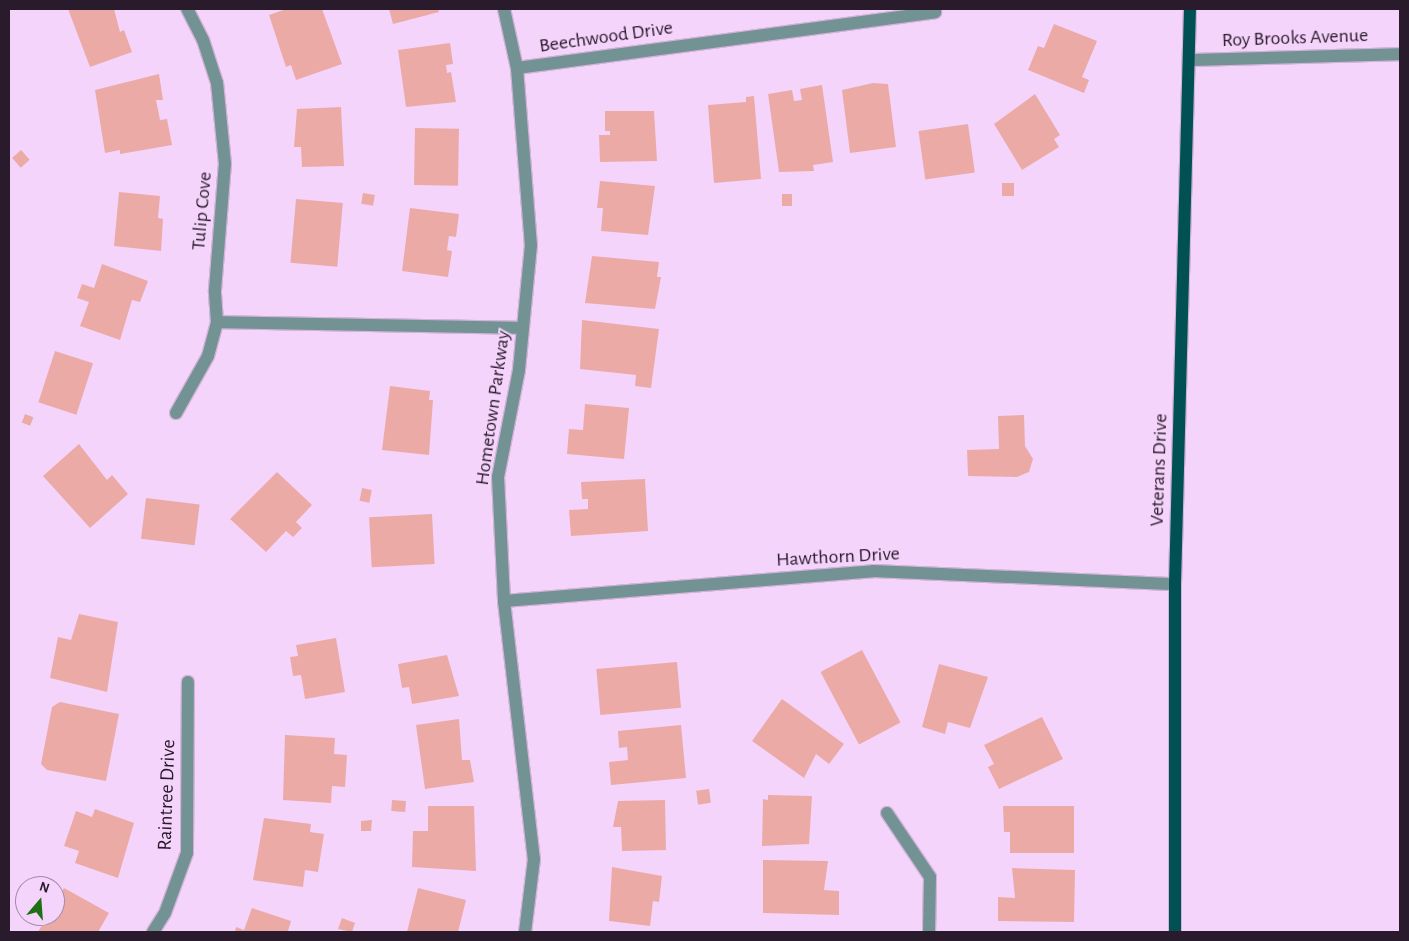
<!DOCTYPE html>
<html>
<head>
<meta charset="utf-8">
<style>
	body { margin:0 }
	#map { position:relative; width:1409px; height:941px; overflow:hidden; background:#f5d4fb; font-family:"Alegreya Sans",sans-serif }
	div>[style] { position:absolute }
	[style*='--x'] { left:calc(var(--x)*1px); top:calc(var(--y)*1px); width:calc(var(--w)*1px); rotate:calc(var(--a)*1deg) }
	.building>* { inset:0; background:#ecaaa7; transform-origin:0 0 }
	.roads { filter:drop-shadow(1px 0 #d0b3d6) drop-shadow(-1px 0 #d0b3d6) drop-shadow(0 1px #d0b3d6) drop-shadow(0 -1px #d0b3d6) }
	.minor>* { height:12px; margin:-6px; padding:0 6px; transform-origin:6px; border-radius:6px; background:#729294 }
	.major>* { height:12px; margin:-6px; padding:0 6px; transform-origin:6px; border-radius:6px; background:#005054 }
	span { translate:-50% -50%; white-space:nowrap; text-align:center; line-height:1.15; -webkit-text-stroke:4px #f5d4fb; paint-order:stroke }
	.street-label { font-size:20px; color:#291a2c }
	.frame { position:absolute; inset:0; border:10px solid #291a2c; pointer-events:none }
	.north { position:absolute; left:15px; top:876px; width:50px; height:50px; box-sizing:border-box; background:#f5d4fb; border:1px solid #a38aa8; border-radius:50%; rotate:18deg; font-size:14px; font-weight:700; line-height:20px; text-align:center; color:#291a2c }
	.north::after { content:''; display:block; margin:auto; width:18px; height:22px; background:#1f6f14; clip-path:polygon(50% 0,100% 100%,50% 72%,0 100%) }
</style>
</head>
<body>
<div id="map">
	<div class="building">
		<i style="clip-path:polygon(68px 9px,114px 9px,120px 32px,124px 30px,132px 52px,90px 67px)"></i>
		<i style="clip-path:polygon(286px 9px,322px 9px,342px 64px,296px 80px,291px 65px,286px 67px,269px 15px)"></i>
		<i style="clip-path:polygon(389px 9px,438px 9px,439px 12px,393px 24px)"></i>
		<i style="clip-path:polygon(1054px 24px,1097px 41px,1082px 77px,1089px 80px,1084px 93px,1028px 70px,1038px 46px,1044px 48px)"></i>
		<i style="clip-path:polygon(450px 43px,453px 64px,446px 65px,447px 73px,451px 72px,456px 102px,406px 107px,398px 50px)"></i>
		<i style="clip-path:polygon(159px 74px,163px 100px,156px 100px,160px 120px,167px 119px,172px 145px,120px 154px,120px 150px,105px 153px,95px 90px)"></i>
		<i style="clip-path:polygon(873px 83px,888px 84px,896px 147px,850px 153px,842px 90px)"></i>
		<i style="clip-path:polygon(822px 85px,833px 162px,813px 165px,814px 171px,779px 172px,768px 94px,792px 90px,794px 101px,802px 100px,800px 89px)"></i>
		<i style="clip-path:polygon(1035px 94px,1060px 135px,1054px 139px,1059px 147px,1022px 170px,994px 124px)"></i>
		<i style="clip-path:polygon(754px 96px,761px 179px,714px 183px,708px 105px,746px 102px,746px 97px)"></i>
		<i style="clip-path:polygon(341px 107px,344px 166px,302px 167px,301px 147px,294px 147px,297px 109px)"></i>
		<i style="clip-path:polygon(605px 111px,654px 111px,657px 161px,600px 162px,599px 135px,610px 135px,610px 131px,605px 131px)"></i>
		<i style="left:968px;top:124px;width:49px;height:50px;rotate:82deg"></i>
		<i style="left:415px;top:128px;width:44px;height:57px;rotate:1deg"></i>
		<i style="left:21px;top:150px;width:13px;height:12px;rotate:48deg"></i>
		<i style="clip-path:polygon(600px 181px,655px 186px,648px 235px,601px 231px,603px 208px,597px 208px)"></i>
		<i style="left:1002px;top:183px;width:12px;height:13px"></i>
		<i style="clip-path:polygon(119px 192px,160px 196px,158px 218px,163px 219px,161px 251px,114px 246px)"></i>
		<i style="left:363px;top:193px;width:12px;height:11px;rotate:9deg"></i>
		<i style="left:782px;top:194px;width:10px;height:12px"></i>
		<i style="left:296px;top:199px;width:47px;height:64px;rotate:5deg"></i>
		<i style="clip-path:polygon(410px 208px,459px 214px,456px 237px,449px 236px,447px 250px,452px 251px,448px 277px,402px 271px)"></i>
		<i style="clip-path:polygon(592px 256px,659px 262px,657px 277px,661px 277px,655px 309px,585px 303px)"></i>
		<i style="clip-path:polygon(102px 264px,148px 281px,140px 302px,132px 300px,120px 340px,80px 326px,89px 302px,77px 298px,82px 284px,94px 288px)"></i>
		<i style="clip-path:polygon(582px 320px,659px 329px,651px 388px,635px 386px,636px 375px,580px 369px)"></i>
		<i style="left:55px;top:351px;width:40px;height:54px;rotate:18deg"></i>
		<i style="clip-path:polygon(390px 386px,430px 391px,429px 400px,433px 400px,429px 455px,382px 450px)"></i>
		<i style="clip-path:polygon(585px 404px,629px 408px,624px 459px,567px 454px,569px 429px,583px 430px)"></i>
		<i style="left:25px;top:414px;width:9px;height:9px;rotate:21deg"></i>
		<i style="clip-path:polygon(1024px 415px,1025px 446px,1033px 459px,1029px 472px,1017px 477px,968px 476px,967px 450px,999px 449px,998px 416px)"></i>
		<i style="clip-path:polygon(79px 444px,107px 480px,112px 475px,128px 494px,90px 528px,43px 476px)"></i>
		<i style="clip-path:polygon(277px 472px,312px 505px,296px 522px,302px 528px,293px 537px,286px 531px,266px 552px,230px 519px)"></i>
		<i style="clip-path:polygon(645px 479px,648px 531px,571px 536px,569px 510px,588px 509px,588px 499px,582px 499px,581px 482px)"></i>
		<i style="left:362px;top:488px;width:10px;height:13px;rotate:11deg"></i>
		<i style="left:146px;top:498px;width:54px;height:41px;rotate:7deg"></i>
		<i style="left:432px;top:514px;width:50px;height:63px;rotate:87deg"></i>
		<i style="clip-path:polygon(79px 614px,118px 622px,107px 692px,50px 678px,58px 637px,71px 640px)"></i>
		<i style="clip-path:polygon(336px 638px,345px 692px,305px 699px,301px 675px,293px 676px,290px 657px,298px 656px,296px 645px)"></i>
		<i style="left:862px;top:650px;width:82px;height:47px;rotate:62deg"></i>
		<i style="clip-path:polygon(447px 655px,459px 696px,412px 704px,409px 687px,402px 688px,398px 664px)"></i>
		<i style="left:677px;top:662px;width:46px;height:81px;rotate:85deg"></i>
		<i style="clip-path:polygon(939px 664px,988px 677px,970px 728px,948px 722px,945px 734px,922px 727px)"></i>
		<i style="clip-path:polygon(782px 699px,844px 744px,829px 764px,816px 754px,804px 778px,752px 741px)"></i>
		<i style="clip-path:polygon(60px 702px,119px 714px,106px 781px,47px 770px,41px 764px,52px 707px)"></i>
		<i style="clip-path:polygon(1042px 717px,1063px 759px,999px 789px,988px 767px,994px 764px,984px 745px)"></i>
		<i style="clip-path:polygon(459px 719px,462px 760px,470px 760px,474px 782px,425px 789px,416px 725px)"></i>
		<i style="clip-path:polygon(681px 725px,686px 778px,611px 785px,609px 762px,628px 760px,627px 747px,619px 748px,618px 731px)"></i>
		<i style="clip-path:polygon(285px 735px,335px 738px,334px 754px,347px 755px,345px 787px,332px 786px,331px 803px,283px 800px)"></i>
		<i style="left:709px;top:789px;width:14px;height:13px;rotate:82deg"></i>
		<i style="clip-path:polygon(768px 795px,812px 796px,809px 844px,762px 846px,763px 799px,768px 800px)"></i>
		<i style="left:392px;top:800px;width:14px;height:11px;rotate:4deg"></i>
		<i style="clip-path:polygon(665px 800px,666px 850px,622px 851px,621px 827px,613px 827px,618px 801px)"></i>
		<i style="clip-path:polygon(428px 806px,474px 806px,476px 871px,412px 867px,413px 831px,428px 831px)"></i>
		<i style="clip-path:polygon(1003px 806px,1074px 806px,1074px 853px,1010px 853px,1010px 832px,1004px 832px)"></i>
		<i style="clip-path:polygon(95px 809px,134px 823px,118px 878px,75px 863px,79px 851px,64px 846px,76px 811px,92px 817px)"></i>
		<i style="clip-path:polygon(264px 818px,311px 824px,310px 832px,324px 834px,318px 872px,305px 870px,303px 887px,253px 880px)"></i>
		<i style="clip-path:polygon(372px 820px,371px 831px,361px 831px,361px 821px)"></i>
		<i style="clip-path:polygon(763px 860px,828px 861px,824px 890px,839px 891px,839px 915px,763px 913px)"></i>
		<i style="clip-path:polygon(612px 867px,662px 876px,659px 902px,653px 901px,650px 926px,609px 921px)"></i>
		<i style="clip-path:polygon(1012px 868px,1075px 870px,1074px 922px,998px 921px,998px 897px,1015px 898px)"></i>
		<i style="clip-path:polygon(64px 888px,109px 913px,98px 932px,38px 932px,45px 920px,37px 916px,55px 916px,55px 904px)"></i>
		<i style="clip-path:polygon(418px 888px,466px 900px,458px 932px,407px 932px)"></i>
		<i style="clip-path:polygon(252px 908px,291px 921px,288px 931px,292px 932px,235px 932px,236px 927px,244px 930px)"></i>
		<i style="clip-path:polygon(342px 918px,355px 923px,352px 932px,338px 929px)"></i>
	</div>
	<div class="roads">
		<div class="minor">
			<i style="--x:504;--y:9;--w:60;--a:77.6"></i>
			<i style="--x:517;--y:68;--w:178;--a:85.5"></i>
			<i style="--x:531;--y:245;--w:126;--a:95.5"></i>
			<i style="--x:519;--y:370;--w:109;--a:101.1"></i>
			<i style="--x:498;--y:477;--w:124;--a:87.2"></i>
			<i style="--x:504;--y:601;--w:260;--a:83.4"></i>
			<i style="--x:534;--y:859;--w:74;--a:97"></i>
			<i style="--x:1190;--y:60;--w:210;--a:-1.6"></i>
			<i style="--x:517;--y:68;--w:422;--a:-7.6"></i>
			<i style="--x:935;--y:12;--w:3;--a:-90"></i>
			<i style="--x:217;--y:322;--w:306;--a:1.1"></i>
			<i style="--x:176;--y:413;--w:65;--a:-60.7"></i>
			<i style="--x:208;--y:356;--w:35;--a:-75"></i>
			<i style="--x:217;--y:322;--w:32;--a:-94"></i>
			<i style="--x:215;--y:290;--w:126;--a:-85.5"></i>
			<i style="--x:225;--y:164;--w:81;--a:-95.6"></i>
			<i style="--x:217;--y:83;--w:45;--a:-108"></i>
			<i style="--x:203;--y:40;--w:35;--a:-117"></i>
			<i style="--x:504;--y:601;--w:370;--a:-4.6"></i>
			<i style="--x:873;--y:571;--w:302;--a:2.5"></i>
			<i style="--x:887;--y:813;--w:77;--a:56.1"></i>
			<i style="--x:930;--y:877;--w:55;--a:91"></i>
			<i style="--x:153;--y:932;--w:22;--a:-58"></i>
			<i style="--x:165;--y:913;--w:64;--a:-69.9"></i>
			<i style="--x:187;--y:853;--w:171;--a:-89.7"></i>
		</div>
		<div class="major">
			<i style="--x:1175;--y:932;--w:348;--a:-90"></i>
			<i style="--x:1175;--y:584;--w:575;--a:-88.51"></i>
		</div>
	</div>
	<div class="street-label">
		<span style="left:606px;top:37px;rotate:-8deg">Beechwood Drive</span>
		<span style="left:1295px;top:38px;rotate:-2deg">Roy Brooks Avenue</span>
		<span style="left:202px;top:211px;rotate:-85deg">Tulip Cove</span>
		<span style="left:493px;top:408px;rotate:-82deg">Hometown Parkway</span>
		<span style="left:1159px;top:470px;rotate:-88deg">Veterans Drive</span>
		<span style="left:838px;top:557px;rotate:-3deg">Hawthorn Drive</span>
		<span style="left:167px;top:795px;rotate:-88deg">Raintree Drive</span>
	</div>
	<div class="frame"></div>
	<div class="north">N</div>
</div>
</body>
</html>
